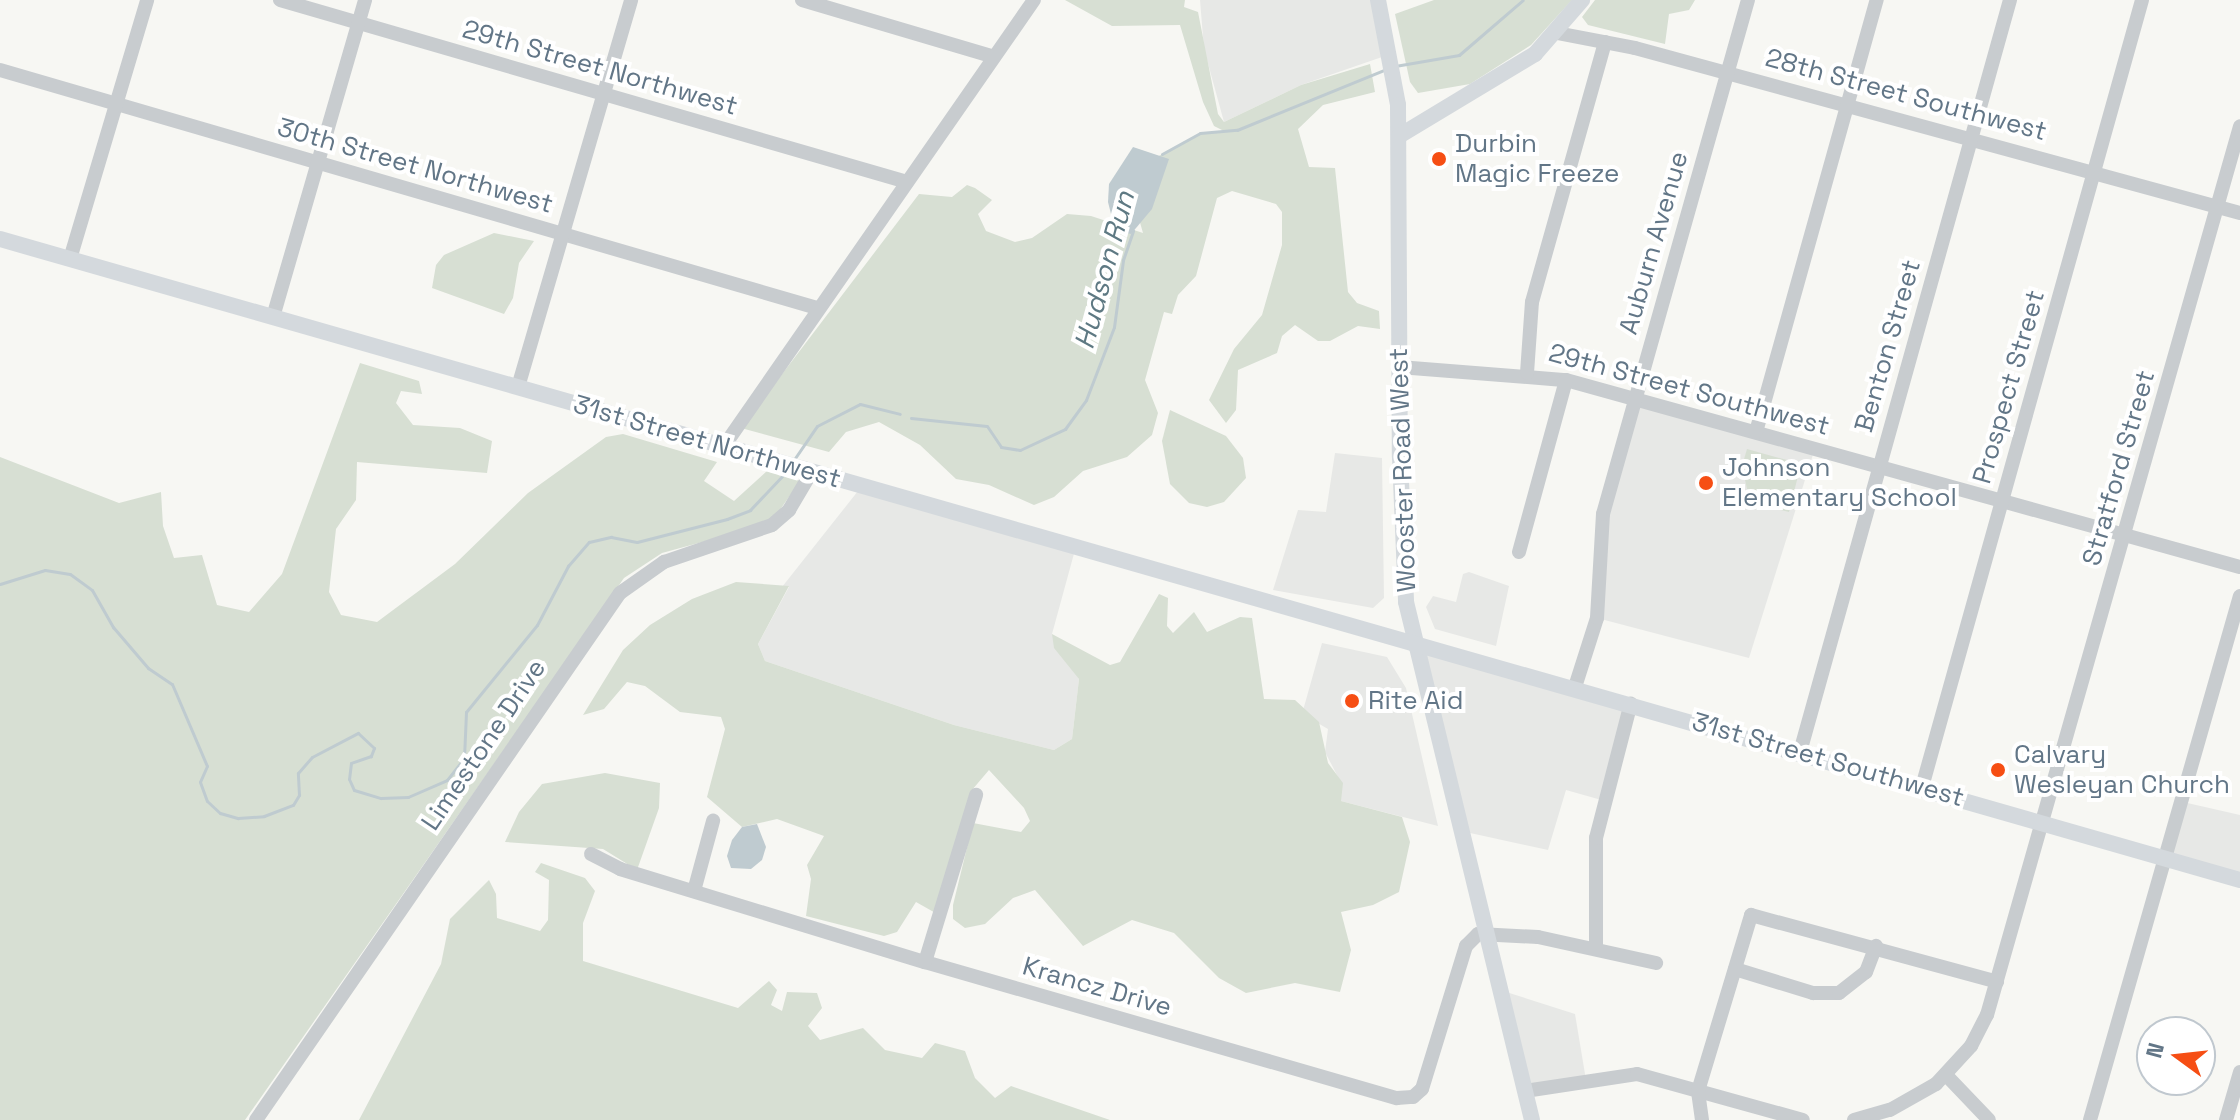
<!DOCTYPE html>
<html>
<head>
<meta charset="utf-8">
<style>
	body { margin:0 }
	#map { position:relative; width:2240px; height:1120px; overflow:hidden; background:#f7f7f3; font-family:"Space Grotesk",sans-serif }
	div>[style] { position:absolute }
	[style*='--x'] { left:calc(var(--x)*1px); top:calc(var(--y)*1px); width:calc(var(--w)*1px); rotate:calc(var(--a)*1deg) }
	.built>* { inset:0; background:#e7e8e6 }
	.green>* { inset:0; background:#d7dfd3 }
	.water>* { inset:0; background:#bfcbd0 }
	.stream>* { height:3px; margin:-1.5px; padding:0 1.5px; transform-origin:1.5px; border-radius:1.5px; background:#bfcbd0 }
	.minor>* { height:14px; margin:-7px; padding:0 7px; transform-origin:7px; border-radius:7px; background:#c8cccf }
	.major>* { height:16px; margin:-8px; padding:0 8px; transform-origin:8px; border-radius:8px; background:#d4d9dd }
	.dots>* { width:22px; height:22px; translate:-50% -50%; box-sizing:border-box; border:4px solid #fff; border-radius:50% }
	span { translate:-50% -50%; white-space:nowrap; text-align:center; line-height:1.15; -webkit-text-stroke:8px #fff; paint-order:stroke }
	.street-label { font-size:26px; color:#627687 }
	.poi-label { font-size:26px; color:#627687 }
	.left { translate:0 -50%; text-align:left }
	.water-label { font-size:28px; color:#5e7983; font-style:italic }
	.north { position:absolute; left:2136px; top:1016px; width:80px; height:80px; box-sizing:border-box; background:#fff; border:2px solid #c0c8cf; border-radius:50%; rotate:285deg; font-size:22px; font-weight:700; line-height:32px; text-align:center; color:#627687 }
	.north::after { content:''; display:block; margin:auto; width:28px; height:36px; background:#f64e14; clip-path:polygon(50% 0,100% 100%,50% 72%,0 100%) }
</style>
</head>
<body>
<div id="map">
	<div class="built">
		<i style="clip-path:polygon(1200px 0,1371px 0,1382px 57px,1301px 85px,1224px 122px,1204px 49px)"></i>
		<i style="clip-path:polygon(1635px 398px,1815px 448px,1749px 658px,1597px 618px,1597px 557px)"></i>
		<i style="clip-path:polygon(1335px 453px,1382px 458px,1384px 598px,1373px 608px,1273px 590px,1298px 510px,1326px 512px)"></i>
		<i style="clip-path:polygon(858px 491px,1075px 550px,1052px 634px,1079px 679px,1072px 739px,1054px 750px,954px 725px,765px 661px,758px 644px,789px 587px,782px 587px)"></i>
		<i style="clip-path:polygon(1469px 572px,1509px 586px,1496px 646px,1435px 629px,1426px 607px,1433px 596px,1456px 602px,1463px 574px)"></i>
		<i style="clip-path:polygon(1415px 642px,1631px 703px,1605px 801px,1566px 790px,1548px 850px,1461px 831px)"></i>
		<i style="clip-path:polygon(1322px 643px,1387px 657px,1406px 688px,1438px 826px,1341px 801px,1338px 777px,1325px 752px,1328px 729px,1302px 714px)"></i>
		<i style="clip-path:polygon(2183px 802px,2240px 815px,2240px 880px,2167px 858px)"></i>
		<i style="clip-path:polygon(1503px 991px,1575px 1014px,1586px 1080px,1525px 1091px)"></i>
	</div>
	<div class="green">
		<i style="clip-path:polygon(1065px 0,1185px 0,1184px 7px,1198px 12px,1218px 114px,1224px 122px,1301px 85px,1370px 64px,1375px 92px,1323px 105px,1298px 129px,1309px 167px,1335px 168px,1348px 292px,1357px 303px,1379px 311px,1380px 329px,1358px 326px,1330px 341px,1318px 341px,1295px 325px,1282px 336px,1277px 353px,1238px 370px,1236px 410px,1226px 423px,1209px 400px,1234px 349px,1262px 315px,1282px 245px,1282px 212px,1276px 204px,1232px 191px,1217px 198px,1196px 276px,1178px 295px,1172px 314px,1164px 312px,1145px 380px,1158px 413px,1152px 435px,1127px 457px,1083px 471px,1054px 497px,1034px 505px,989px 485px,956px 479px,920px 445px,879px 422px,846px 432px,829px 452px,741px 428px,919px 194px,952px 197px,967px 185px,975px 188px,992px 200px,978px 214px,986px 231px,1015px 242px,1032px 238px,1067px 214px,1091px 216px,1143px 233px,1139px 219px,1157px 157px,1200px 133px,1224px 131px,1214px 126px,1203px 102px,1180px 25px,1112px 26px)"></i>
		<i style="clip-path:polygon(1434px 0,1572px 0,1531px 45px,1470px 84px,1418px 93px,1410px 82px,1395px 14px)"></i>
		<i style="clip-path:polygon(1595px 0,1695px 0,1689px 10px,1669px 14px,1665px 44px,1588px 25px,1582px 17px)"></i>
		<i style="clip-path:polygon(494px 233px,534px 241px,519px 263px,513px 298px,504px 314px,432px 288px,436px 265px,444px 255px)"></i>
		<i style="clip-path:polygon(360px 363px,419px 381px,422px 394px,401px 391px,396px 403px,413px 425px,460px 428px,492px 441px,487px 473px,357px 462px,356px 500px,336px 529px,329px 592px,341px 615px,377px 622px,455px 564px,528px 493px,606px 437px,623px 434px,717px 462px,704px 481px,734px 501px,767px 471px,800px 481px,777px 514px,757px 527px,662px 553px,624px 578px,245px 1120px,0 1120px,0 457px,119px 503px,161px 492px,163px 526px,174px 558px,202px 555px,217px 605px,249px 612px,282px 574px)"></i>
		<i style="clip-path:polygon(1170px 410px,1226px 436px,1243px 458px,1246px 478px,1224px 502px,1207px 507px,1189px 503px,1170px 484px,1162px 441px)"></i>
		<i style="clip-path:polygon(1747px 449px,1801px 464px,1789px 512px,1765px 506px,1747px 489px,1742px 466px)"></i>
		<i style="clip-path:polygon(736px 582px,789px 586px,758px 644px,765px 661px,954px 725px,1054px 750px,1072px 739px,1079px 679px,1054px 648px,1052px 634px,1110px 665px,1120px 662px,1159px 594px,1168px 598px,1167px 626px,1173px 633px,1194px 612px,1207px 632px,1240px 617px,1252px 618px,1264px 699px,1295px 700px,1319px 722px,1328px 763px,1343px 783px,1341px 801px,1402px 817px,1410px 842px,1399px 892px,1373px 905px,1341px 912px,1351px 950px,1340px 992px,1295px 983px,1246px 993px,1219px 978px,1174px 933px,1132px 920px,1083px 946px,1035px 890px,1013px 898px,985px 924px,965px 928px,953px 919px,953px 905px,973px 823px,1021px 832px,1030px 821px,1024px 808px,989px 770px,972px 790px,939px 915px,916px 902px,897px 932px,884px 936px,806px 916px,811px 879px,807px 865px,824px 836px,777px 819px,742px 827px,707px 797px,725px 729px,721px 717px,680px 712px,645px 686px,627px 682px,604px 709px,583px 715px,623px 650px,650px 625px,692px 599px)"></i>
		<i style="clip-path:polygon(605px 773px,660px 783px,659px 808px,637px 870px,603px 849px,505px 842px,519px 812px,542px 784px)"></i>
		<i style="clip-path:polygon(541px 863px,585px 878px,595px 891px,583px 923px,583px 961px,738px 1008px,769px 981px,777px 990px,771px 1005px,782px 1011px,787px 992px,817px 993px,822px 1008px,808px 1026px,820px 1040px,863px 1028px,885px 1050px,922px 1058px,935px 1043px,965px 1051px,975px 1078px,995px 1098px,1011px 1086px,1110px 1120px,359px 1120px,441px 964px,450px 919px,489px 880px,496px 894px,497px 918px,540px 931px,548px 920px,549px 880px,535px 872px)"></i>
	</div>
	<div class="water">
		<i style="clip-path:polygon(1133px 147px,1169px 159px,1152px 209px,1131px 234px,1115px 230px,1108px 202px,1109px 184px)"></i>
		<i style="clip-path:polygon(757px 824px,766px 847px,762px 860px,751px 869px,731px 868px,727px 856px,732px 840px,742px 827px)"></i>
	</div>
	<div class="stream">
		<i style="--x:1395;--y:66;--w:65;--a:-9.8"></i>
		<i style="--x:1459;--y:55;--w:84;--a:-40.7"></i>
		<i style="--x:1162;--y:154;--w:43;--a:-28.9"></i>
		<i style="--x:1200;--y:133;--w:37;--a:-5"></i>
		<i style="--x:1237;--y:130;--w:159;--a:-22.2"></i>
		<i style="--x:911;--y:418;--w:76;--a:6"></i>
		<i style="--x:987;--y:426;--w:25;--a:56"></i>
		<i style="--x:1001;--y:447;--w:19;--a:9"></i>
		<i style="--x:1020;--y:450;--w:50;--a:-25"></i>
		<i style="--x:1065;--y:429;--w:36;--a:-54"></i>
		<i style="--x:1086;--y:400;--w:78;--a:-69"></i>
		<i style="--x:1114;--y:327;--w:68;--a:-82.3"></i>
		<i style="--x:1123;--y:260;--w:31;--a:-71"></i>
		<i style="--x:793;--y:461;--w:42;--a:-55.6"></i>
		<i style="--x:817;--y:426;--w:48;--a:-27.1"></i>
		<i style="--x:860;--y:404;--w:41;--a:14"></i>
		<i style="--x:0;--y:584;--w:47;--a:-17.3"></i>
		<i style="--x:45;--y:570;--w:25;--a:9"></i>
		<i style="--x:70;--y:574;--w:27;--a:36"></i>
		<i style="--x:92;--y:590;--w:43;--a:60.4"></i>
		<i style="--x:113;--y:627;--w:54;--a:49.5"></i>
		<i style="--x:148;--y:668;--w:29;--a:34"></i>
		<i style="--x:172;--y:684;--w:89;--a:66.9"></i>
		<i style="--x:207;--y:766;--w:17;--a:114"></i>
		<i style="--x:200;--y:782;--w:20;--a:70"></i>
		<i style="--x:207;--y:801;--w:18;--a:43"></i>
		<i style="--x:220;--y:813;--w:19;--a:16"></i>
		<i style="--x:238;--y:818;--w:26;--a:-4"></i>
		<i style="--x:264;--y:816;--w:31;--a:-21"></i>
		<i style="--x:293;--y:805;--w:12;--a:-59"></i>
		<i style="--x:299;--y:795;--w:22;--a:-93"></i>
		<i style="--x:298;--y:773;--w:21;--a:-49"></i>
		<i style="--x:312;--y:757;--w:52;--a:-27.6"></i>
		<i style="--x:358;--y:733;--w:22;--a:43"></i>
		<i style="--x:374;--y:748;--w:9;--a:111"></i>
		<i style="--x:371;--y:756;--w:21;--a:161"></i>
		<i style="--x:351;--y:763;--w:16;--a:97"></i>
		<i style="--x:349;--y:779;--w:12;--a:66"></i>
		<i style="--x:354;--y:790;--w:28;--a:17"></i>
		<i style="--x:381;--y:798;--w:27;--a:-2"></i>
		<i style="--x:408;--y:797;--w:43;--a:-23.6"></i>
		<i style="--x:447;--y:780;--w:28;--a:-52"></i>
		<i style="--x:464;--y:758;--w:46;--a:-87.5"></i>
		<i style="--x:466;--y:712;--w:112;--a:-50.8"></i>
		<i style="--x:537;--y:625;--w:67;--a:-62.3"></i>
		<i style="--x:568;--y:566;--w:32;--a:-49"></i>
		<i style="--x:589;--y:542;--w:23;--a:-13"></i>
		<i style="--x:611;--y:537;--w:26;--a:11"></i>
		<i style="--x:637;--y:542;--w:93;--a:-14.3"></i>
		<i style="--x:727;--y:519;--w:25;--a:-21"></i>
		<i style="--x:750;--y:510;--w:54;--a:-46.5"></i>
	</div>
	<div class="minor">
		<i style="--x:280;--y:0;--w:653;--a:16.19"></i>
		<i style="--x:802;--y:0;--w:200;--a:16.5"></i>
		<i style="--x:1557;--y:33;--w:79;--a:10.9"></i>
		<i style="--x:1635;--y:48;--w:627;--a:15.26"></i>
		<i style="--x:0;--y:70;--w:851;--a:16.24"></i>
		<i style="--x:70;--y:259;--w:270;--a:-73.4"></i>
		<i style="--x:273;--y:317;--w:330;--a:-73.8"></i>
		<i style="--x:1399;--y:367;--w:168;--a:4.5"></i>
		<i style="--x:1566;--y:380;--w:699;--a:15.51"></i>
		<i style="--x:1527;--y:373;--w:71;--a:-86"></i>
		<i style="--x:1532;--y:302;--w:270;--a:-74.3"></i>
		<i style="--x:518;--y:387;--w:403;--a:-73.7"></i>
		<i style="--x:1756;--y:432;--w:449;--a:-74.4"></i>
		<i style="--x:724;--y:446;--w:543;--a:-55.2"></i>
		<i style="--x:1519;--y:552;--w:178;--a:-74.7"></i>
		<i style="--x:1575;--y:687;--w:72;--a:-72.3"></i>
		<i style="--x:1597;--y:618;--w:104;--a:-86.7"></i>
		<i style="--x:1603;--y:514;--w:534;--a:-74.25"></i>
		<i style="--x:1800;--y:752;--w:781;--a:-74.4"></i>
		<i style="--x:1922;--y:787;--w:817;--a:-74.38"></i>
		<i style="--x:591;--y:854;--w:33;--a:27"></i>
		<i style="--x:620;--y:869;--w:319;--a:17"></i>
		<i style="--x:925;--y:962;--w:491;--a:16.1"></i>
		<i style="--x:1397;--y:1098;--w:16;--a:-4"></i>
		<i style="--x:1413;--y:1097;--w:12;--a:-42"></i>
		<i style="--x:1422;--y:1089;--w:150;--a:-72.9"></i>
		<i style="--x:1466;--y:946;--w:17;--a:-45"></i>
		<i style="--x:1478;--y:934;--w:60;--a:2.9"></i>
		<i style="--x:1538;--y:937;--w:121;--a:12.4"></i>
		<i style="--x:694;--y:891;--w:73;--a:-74.8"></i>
		<i style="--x:1596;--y:949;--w:111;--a:-90"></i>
		<i style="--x:1596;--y:838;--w:139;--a:-75.5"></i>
		<i style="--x:925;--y:962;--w:175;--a:-73"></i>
		<i style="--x:1735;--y:969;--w:82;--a:17.1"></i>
		<i style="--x:1813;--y:993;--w:26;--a:0"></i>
		<i style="--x:1839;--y:993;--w:34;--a:-38"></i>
		<i style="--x:1866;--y:972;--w:28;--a:-69"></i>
		<i style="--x:1946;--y:1075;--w:62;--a:46.3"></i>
		<i style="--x:1525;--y:1091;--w:113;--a:-8.6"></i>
		<i style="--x:1637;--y:1074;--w:172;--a:15.5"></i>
		<i style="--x:256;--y:1120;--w:640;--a:-55.37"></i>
		<i style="--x:620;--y:593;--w:54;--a:-35.2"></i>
		<i style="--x:664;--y:562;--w:114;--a:-18.9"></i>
		<i style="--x:772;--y:525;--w:23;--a:-41"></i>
		<i style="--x:789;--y:510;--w:43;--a:-59.3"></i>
		<i style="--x:1702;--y:1120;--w:29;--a:-98"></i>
		<i style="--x:1698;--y:1091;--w:184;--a:-73.2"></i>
		<i style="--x:1751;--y:915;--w:255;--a:15.2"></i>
		<i style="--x:1854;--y:1120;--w:37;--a:-16"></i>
		<i style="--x:1890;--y:1110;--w:53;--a:-29.5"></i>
		<i style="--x:1936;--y:1084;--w:52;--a:-47.4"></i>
		<i style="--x:1971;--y:1046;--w:35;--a:-63"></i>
		<i style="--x:1987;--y:1015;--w:924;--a:-74.11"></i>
		<i style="--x:2090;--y:1120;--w:545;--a:-74.03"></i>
		<i style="--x:2226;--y:1120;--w:50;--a:-73.7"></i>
	</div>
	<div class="major">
		<i style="--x:1378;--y:0;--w:107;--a:79.2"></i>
		<i style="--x:1398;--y:105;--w:352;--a:89.7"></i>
		<i style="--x:1400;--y:457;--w:145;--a:87.6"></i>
		<i style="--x:1406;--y:602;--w:533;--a:76.33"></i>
		<i style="--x:1399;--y:136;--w:159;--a:-31.1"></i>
		<i style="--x:1535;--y:54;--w:72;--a:-49"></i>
		<i style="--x:0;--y:239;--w:2330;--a:15.97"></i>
	</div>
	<div class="dots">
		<i style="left:1439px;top:159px;background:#f64e14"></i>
		<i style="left:1706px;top:483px;background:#f64e14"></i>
		<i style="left:1352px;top:701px;background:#f64e14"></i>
		<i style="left:1998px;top:770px;background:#f64e14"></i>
	</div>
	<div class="street-label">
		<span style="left:600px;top:68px;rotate:16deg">29th Street Northwest</span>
		<span style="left:1906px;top:95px;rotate:15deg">28th Street Southwest</span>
		<span style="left:415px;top:166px;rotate:16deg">30th Street Northwest</span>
		<span style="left:1654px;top:243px;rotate:-74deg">Auburn Avenue</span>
		<span style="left:1888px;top:346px;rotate:-74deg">Benton Street</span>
		<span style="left:2009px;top:387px;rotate:-74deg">Prospect Street</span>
		<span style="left:1689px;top:390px;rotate:15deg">29th Street Southwest</span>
		<span style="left:707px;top:442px;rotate:16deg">31st Street Northwest</span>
		<span style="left:2119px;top:468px;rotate:-74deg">Stratford Street</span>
		<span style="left:1403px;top:470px;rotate:-92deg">Wooster Road West</span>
		<span style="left:484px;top:745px;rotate:-56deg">Limestone Drive</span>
		<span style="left:1828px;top:760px;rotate:16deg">31st Street Southwest</span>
		<span style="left:1097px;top:987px;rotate:16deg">Krancz Drive</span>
	</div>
	<div class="poi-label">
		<span class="left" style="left:1455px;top:159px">Durbin<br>Magic Freeze</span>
		<span class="left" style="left:1722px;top:483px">Johnson<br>Elementary School</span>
		<span class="left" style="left:1368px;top:701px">Rite Aid</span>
		<span class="left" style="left:2014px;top:770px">Calvary<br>Wesleyan Church</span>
	</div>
	<div class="water-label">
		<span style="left:1104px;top:270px;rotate:-75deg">Hudson Run</span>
	</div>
	<div class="north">N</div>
</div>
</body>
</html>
